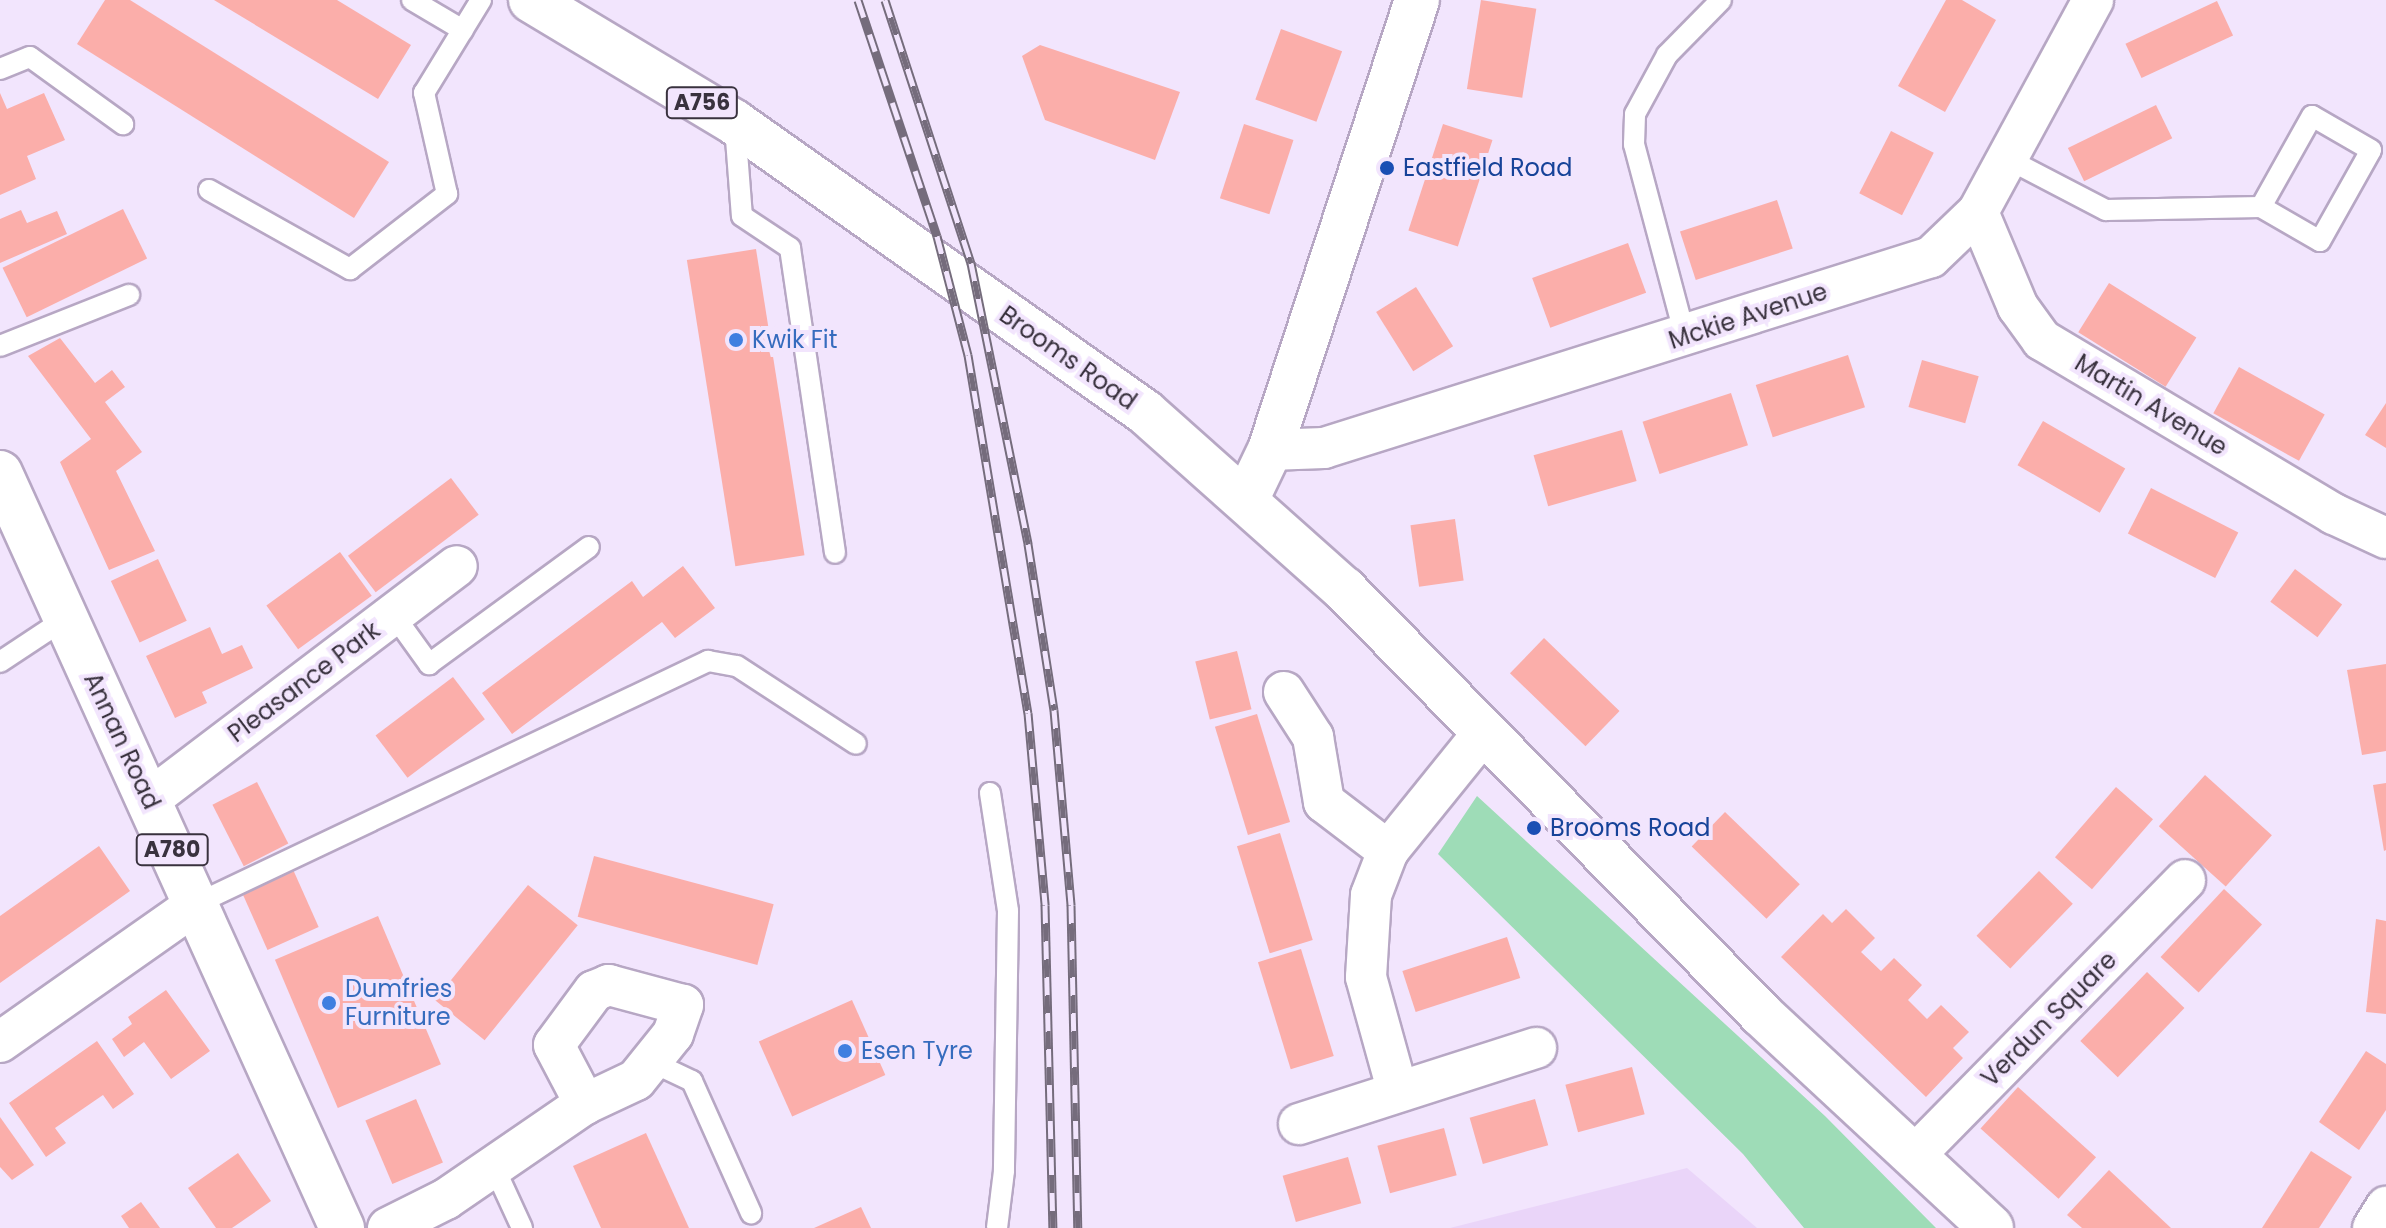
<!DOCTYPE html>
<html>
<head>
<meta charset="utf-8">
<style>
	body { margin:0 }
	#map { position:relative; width:2386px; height:1228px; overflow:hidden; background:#f2e5fd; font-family:Poppins,sans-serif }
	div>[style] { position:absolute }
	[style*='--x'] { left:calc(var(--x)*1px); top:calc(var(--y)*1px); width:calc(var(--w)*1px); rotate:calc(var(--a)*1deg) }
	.built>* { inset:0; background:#ead5f9 }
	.green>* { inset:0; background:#9edcb7 }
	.building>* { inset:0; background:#fbaeaa; transform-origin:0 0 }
	.roads { filter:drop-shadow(2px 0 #b7a7c4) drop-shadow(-2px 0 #b7a7c4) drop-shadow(0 2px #b7a7c4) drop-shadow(0 -2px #b7a7c4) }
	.lane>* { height:20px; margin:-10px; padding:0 10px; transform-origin:10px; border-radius:10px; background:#fff }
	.street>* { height:40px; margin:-20px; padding:0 20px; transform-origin:20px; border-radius:20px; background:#fff }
	.secondary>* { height:44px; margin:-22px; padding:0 22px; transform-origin:22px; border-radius:22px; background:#fff }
	.primary>* { height:44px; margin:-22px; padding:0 22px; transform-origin:22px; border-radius:22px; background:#fff }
	.rail>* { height:9px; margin-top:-4.5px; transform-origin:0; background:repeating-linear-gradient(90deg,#f2e5fd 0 18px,#756c7c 0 36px); box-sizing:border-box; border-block:2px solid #756c7c }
	.dots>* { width:22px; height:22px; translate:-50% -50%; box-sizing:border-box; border:4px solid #f2e5fd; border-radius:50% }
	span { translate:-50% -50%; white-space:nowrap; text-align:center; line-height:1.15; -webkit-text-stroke:8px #f2e5fd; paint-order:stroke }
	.shield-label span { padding:2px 6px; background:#f2e5fd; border:2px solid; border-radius:6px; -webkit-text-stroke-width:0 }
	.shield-label { font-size:22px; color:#39323e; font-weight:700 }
	.transit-label { font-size:24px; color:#164399 }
	.left { translate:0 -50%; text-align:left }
	.street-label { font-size:24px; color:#39323e }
	.shop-label { font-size:24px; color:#366cbe }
</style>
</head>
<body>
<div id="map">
	<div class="built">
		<i style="clip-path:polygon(1687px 1168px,1757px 1228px,1450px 1228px)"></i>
	</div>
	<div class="green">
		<i style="clip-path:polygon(1477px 796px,1825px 1116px,1936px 1228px,1804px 1228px,1743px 1154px,1438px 854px)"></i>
	</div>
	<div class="building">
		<i style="clip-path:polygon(105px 0,130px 0,389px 162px,354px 218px,77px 44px)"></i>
		<i style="clip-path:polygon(214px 0,337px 0,411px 45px,378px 99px)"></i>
		<i style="left:1481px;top:0;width:56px;height:90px;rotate:9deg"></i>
		<i style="clip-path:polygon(1946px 0,1962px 0,1996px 20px,1945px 112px,1898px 86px)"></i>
		<i style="left:2217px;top:1px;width:38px;height:101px;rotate:65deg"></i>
		<i style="left:1281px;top:29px;width:65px;height:75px;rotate:20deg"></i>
		<i style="clip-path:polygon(1040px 45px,1180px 92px,1155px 160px,1045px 120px,1022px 56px)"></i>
		<i style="clip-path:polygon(0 93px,7px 109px,44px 93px,65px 140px,27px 156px,36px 179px,0 195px)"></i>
		<i style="left:2156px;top:105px;width:37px;height:98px;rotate:64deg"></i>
		<i style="left:1244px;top:124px;width:52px;height:78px;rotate:18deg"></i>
		<i style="left:1443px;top:124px;width:52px;height:112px;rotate:18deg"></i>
		<i style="left:1891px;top:131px;width:48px;height:70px;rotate:27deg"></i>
		<i style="left:1777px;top:200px;width:51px;height:102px;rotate:72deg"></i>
		<i style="left:123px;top:209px;width:55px;height:134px;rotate:64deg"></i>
		<i style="clip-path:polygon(21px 210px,27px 223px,57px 211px,67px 234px,0 263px,0 219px)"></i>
		<i style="left:1628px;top:243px;width:53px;height:102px;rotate:70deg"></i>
		<i style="left:756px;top:249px;width:310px;height:70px;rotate:81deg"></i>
		<i style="left:2109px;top:283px;width:103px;height:58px;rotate:32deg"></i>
		<i style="left:1416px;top:287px;width:70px;height:47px;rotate:58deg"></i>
		<i style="clip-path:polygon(60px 338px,95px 383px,112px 370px,125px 387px,105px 402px,142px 452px,116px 471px,155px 551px,109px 570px,60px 462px,91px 439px,28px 356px)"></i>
		<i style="left:1848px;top:355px;width:55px;height:97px;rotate:72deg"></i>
		<i style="left:1922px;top:360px;width:59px;height:49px;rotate:16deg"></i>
		<i style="left:2239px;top:367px;width:98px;height:53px;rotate:29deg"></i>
		<i style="left:1731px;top:393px;width:55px;height:93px;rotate:72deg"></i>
		<i style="clip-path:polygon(2386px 403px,2386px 448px,2365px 435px)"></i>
		<i style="left:2043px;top:421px;width:95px;height:51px;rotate:30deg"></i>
		<i style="left:1622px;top:430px;width:53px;height:92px;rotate:74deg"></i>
		<i style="left:451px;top:478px;width:46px;height:129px;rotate:53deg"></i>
		<i style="left:2151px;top:488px;width:98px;height:51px;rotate:27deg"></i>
		<i style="left:1455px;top:519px;width:62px;height:45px;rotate:82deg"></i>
		<i style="left:340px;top:552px;width:54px;height:91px;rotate:54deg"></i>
		<i style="left:158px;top:559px;width:68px;height:52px;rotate:65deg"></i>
		<i style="clip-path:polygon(683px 566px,715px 608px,675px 638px,662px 622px,512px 734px,482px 693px,632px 581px,643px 597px)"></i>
		<i style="left:2295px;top:569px;width:59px;height:41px;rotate:37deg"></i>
		<i style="clip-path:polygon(210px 627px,222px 654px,242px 645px,253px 668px,202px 692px,207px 703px,175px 718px,146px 656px)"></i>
		<i style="left:1544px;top:638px;width:105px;height:49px;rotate:44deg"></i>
		<i style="left:1237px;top:651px;width:60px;height:43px;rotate:76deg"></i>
		<i style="clip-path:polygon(2386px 664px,2386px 751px,2362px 755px,2347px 670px)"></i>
		<i style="left:453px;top:677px;width:53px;height:97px;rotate:53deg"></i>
		<i style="left:1257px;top:714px;width:113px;height:44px;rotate:73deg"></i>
		<i style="left:2205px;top:775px;width:90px;height:69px;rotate:42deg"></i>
		<i style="left:257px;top:782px;width:69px;height:50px;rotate:63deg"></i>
		<i style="clip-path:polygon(2386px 783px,2386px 850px,2384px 851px,2373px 785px)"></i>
		<i style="left:2116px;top:787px;width:49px;height:93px;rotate:41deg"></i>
		<i style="left:1725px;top:812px;width:104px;height:48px;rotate:44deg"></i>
		<i style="left:1280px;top:833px;width:112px;height:45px;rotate:73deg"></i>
		<i style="clip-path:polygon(99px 846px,130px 891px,0 983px,0 916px)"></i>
		<i style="left:594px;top:856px;width:186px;height:63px;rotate:15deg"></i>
		<i style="left:291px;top:865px;width:68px;height:56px;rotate:66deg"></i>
		<i style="left:2039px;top:871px;width:47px;height:90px;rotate:44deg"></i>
		<i style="left:528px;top:885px;width:64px;height:148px;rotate:39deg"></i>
		<i style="left:2224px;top:889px;width:52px;height:93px;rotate:43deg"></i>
		<i style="clip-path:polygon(1846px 909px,1875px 938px,1861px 952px,1881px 971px,1894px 958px,1922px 985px,1908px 1000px,1927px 1019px,1941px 1005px,1969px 1032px,1953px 1048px,1963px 1058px,1926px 1097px,1781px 957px,1823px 914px,1832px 923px)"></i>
		<i style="left:378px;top:916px;width:161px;height:112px;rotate:67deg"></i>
		<i style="clip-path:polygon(2376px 919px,2386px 921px,2386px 1014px,2366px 1012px)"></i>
		<i style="left:1507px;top:937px;width:43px;height:110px;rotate:72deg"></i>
		<i style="left:1301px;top:949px;width:112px;height:45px;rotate:73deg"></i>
		<i style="left:2147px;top:972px;width:52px;height:96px;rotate:44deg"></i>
		<i style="clip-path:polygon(166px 990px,210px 1051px,171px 1079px,144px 1042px,124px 1057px,112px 1039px,132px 1024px,128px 1017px)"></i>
		<i style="left:852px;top:1000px;width:82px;height:102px;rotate:66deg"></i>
		<i style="clip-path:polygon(97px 1041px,134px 1094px,113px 1109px,103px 1095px,55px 1128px,66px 1143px,46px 1157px,9px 1103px)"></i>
		<i style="clip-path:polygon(2366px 1051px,2386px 1064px,2386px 1110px,2359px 1150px,2319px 1122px)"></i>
		<i style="left:1632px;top:1067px;width:49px;height:69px;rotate:75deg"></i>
		<i style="left:2018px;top:1087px;width:105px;height:56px;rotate:42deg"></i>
		<i style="left:416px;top:1099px;width:69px;height:55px;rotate:67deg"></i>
		<i style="left:1535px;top:1099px;width:48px;height:68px;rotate:74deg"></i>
		<i style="clip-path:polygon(0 1117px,34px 1165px,12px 1180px,0 1167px)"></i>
		<i style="left:1444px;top:1128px;width:49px;height:69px;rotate:75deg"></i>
		<i style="clip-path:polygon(646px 1133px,689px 1228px,601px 1228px,573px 1166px)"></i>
		<i style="clip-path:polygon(2311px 1151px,2352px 1177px,2319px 1228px,2262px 1228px)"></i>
		<i style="clip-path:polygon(238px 1153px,271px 1201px,232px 1228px,216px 1228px,188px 1188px)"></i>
		<i style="left:1348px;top:1157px;width:48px;height:68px;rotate:74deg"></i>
		<i style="clip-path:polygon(2109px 1170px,2171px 1228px,2082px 1228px,2067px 1215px)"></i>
		<i style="clip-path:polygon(141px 1202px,160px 1228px,129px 1228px,121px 1216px)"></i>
		<i style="clip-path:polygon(861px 1207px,871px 1228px,814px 1228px)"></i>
	</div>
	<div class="roads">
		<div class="lane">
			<i style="--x:412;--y:0;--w:59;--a:30.5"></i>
			<i style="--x:0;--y:69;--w:32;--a:-22"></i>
			<i style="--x:30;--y:57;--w:115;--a:35.8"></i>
			<i style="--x:735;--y:126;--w:90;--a:85.6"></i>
			<i style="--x:742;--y:216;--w:58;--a:33.7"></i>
			<i style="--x:790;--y:248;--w:308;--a:81.6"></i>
			<i style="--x:2004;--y:157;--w:115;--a:27.5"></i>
			<i style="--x:2106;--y:210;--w:155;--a:-1.1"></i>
			<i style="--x:2261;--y:207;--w:68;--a:30"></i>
			<i style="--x:2320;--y:241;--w:104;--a:-60.7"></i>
			<i style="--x:2371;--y:150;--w:68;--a:-150"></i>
			<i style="--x:2312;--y:116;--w:104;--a:119.3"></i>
			<i style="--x:209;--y:190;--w:162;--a:29.3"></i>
			<i style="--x:350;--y:269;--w:123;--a:-37.7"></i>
			<i style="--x:447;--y:194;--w:104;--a:-102.8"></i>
			<i style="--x:424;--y:93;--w:109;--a:-58.5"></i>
			<i style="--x:1685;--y:336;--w:199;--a:-104.9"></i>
			<i style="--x:1634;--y:144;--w:30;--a:-88"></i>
			<i style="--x:1635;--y:114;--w:67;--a:-61.5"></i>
			<i style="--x:1667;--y:55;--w:77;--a:-45.5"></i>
			<i style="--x:0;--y:346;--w:139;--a:-21.6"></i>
			<i style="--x:393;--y:614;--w:62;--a:54.2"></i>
			<i style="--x:429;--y:664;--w:198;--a:-36.2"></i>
			<i style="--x:0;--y:662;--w:78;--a:-33.5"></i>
			<i style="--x:990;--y:793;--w:119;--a:81.3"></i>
			<i style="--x:1008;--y:911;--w:260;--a:90.9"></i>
			<i style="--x:1004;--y:1171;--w:57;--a:97"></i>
			<i style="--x:196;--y:904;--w:567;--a:-25.39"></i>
			<i style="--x:708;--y:661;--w:29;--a:10"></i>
			<i style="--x:737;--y:666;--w:142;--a:33.2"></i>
			<i style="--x:654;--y:1063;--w:42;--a:25.3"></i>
			<i style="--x:692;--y:1081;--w:145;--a:65.9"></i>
			<i style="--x:494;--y:1167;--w:67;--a:65.3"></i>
		</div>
		<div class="street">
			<i style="--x:1978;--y:212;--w:103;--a:67.2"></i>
			<i style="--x:2018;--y:307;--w:41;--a:54"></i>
			<i style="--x:2042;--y:340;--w:340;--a:30.8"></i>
			<i style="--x:2334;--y:514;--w:57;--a:24.8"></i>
			<i style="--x:1270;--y:450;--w:54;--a:-2.1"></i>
			<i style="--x:1324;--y:448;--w:636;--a:-17.47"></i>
			<i style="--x:1931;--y:257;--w:65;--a:-43.8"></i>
			<i style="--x:1978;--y:212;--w:241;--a:-61.5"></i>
			<i style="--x:1284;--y:692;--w:54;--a:57.2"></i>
			<i style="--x:1313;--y:737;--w:66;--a:80.4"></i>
			<i style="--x:1324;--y:802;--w:81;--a:37.4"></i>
			<i style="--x:150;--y:799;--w:385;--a:-37.2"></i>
			<i style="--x:0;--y:1042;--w:240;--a:-35.1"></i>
			<i style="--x:1397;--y:1089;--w:116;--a:-105.5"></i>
			<i style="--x:1366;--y:977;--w:82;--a:-86.5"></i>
			<i style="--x:1371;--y:895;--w:47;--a:-68.9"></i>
			<i style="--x:1388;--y:851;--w:154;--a:-51.1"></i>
			<i style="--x:1299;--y:1124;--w:249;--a:-17.8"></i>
			<i style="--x:1913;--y:1157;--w:388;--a:-45.5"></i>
			<i style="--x:388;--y:1228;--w:65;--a:-26.6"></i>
			<i style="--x:446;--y:1199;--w:168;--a:-34.4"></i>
			<i style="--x:585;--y:1104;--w:56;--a:-25.2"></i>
			<i style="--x:636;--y:1080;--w:59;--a:-51.2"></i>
			<i style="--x:673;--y:1034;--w:31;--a:-71"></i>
			<i style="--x:683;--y:1005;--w:77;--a:-164.9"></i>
			<i style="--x:609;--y:985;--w:16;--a:158"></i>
			<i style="--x:594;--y:991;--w:67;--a:126.5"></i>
			<i style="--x:554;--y:1045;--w:67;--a:62.3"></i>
			<i style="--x:2373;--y:1228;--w:25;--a:-58"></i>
		</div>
		<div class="secondary">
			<i style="--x:1247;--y:498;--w:53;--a:-64.4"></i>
			<i style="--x:1270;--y:450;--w:473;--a:-71.9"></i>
		</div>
		<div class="primary">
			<i style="--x:531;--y:0;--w:237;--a:31"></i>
			<i style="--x:734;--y:122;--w:503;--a:35.21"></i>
			<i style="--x:1145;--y:412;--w:266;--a:41.7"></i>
			<i style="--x:1344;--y:589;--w:595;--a:45.54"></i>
			<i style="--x:1761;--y:1014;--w:314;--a:42.9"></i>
			<i style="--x:0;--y:473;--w:829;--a:65.63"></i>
		</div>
	</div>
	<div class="rail">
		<i style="--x:858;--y:0;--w:249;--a:71.5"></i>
		<i style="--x:937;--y:236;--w:123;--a:75.4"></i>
		<i style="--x:968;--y:355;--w:363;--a:80.5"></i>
		<i style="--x:1028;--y:713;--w:193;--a:84.9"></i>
		<i style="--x:1045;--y:905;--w:323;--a:88.6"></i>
		<i style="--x:885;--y:0;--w:277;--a:71.9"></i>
		<i style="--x:971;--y:263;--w:287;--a:78.5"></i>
		<i style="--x:1028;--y:544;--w:168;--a:81.1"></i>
		<i style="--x:1054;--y:710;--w:196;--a:85"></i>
		<i style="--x:1071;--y:905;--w:323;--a:88.8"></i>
	</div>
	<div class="dots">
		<i style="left:1387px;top:168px;background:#1a4fb4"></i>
		<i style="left:736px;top:340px;background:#3f7fe0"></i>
		<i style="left:1534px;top:828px;background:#1a4fb4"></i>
		<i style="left:329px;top:1003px;background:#3f7fe0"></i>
		<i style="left:845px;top:1051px;background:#3f7fe0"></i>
	</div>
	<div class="shield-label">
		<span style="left:702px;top:103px">A756</span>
		<span style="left:172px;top:850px">A780</span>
	</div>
	<div class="transit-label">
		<span class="left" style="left:1403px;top:168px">Eastfield Road</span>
		<span class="left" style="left:1550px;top:828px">Brooms Road</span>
	</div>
	<div class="street-label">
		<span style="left:1748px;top:316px;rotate:-18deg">Mckie Avenue</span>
		<span style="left:1068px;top:358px;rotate:35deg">Brooms Road</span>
		<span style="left:2151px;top:405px;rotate:31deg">Martin Avenue</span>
		<span style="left:304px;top:682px;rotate:-37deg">Pleasance Park</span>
		<span style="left:122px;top:741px;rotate:65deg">Annan Road</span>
		<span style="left:2049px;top:1019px;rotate:-45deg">Verdun Square</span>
	</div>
	<div class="shop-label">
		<span class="left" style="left:752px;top:340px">Kwik Fit</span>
		<span class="left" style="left:345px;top:1003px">Dumfries<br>Furniture</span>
		<span class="left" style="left:861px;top:1051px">Esen Tyre</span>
	</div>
</div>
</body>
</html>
